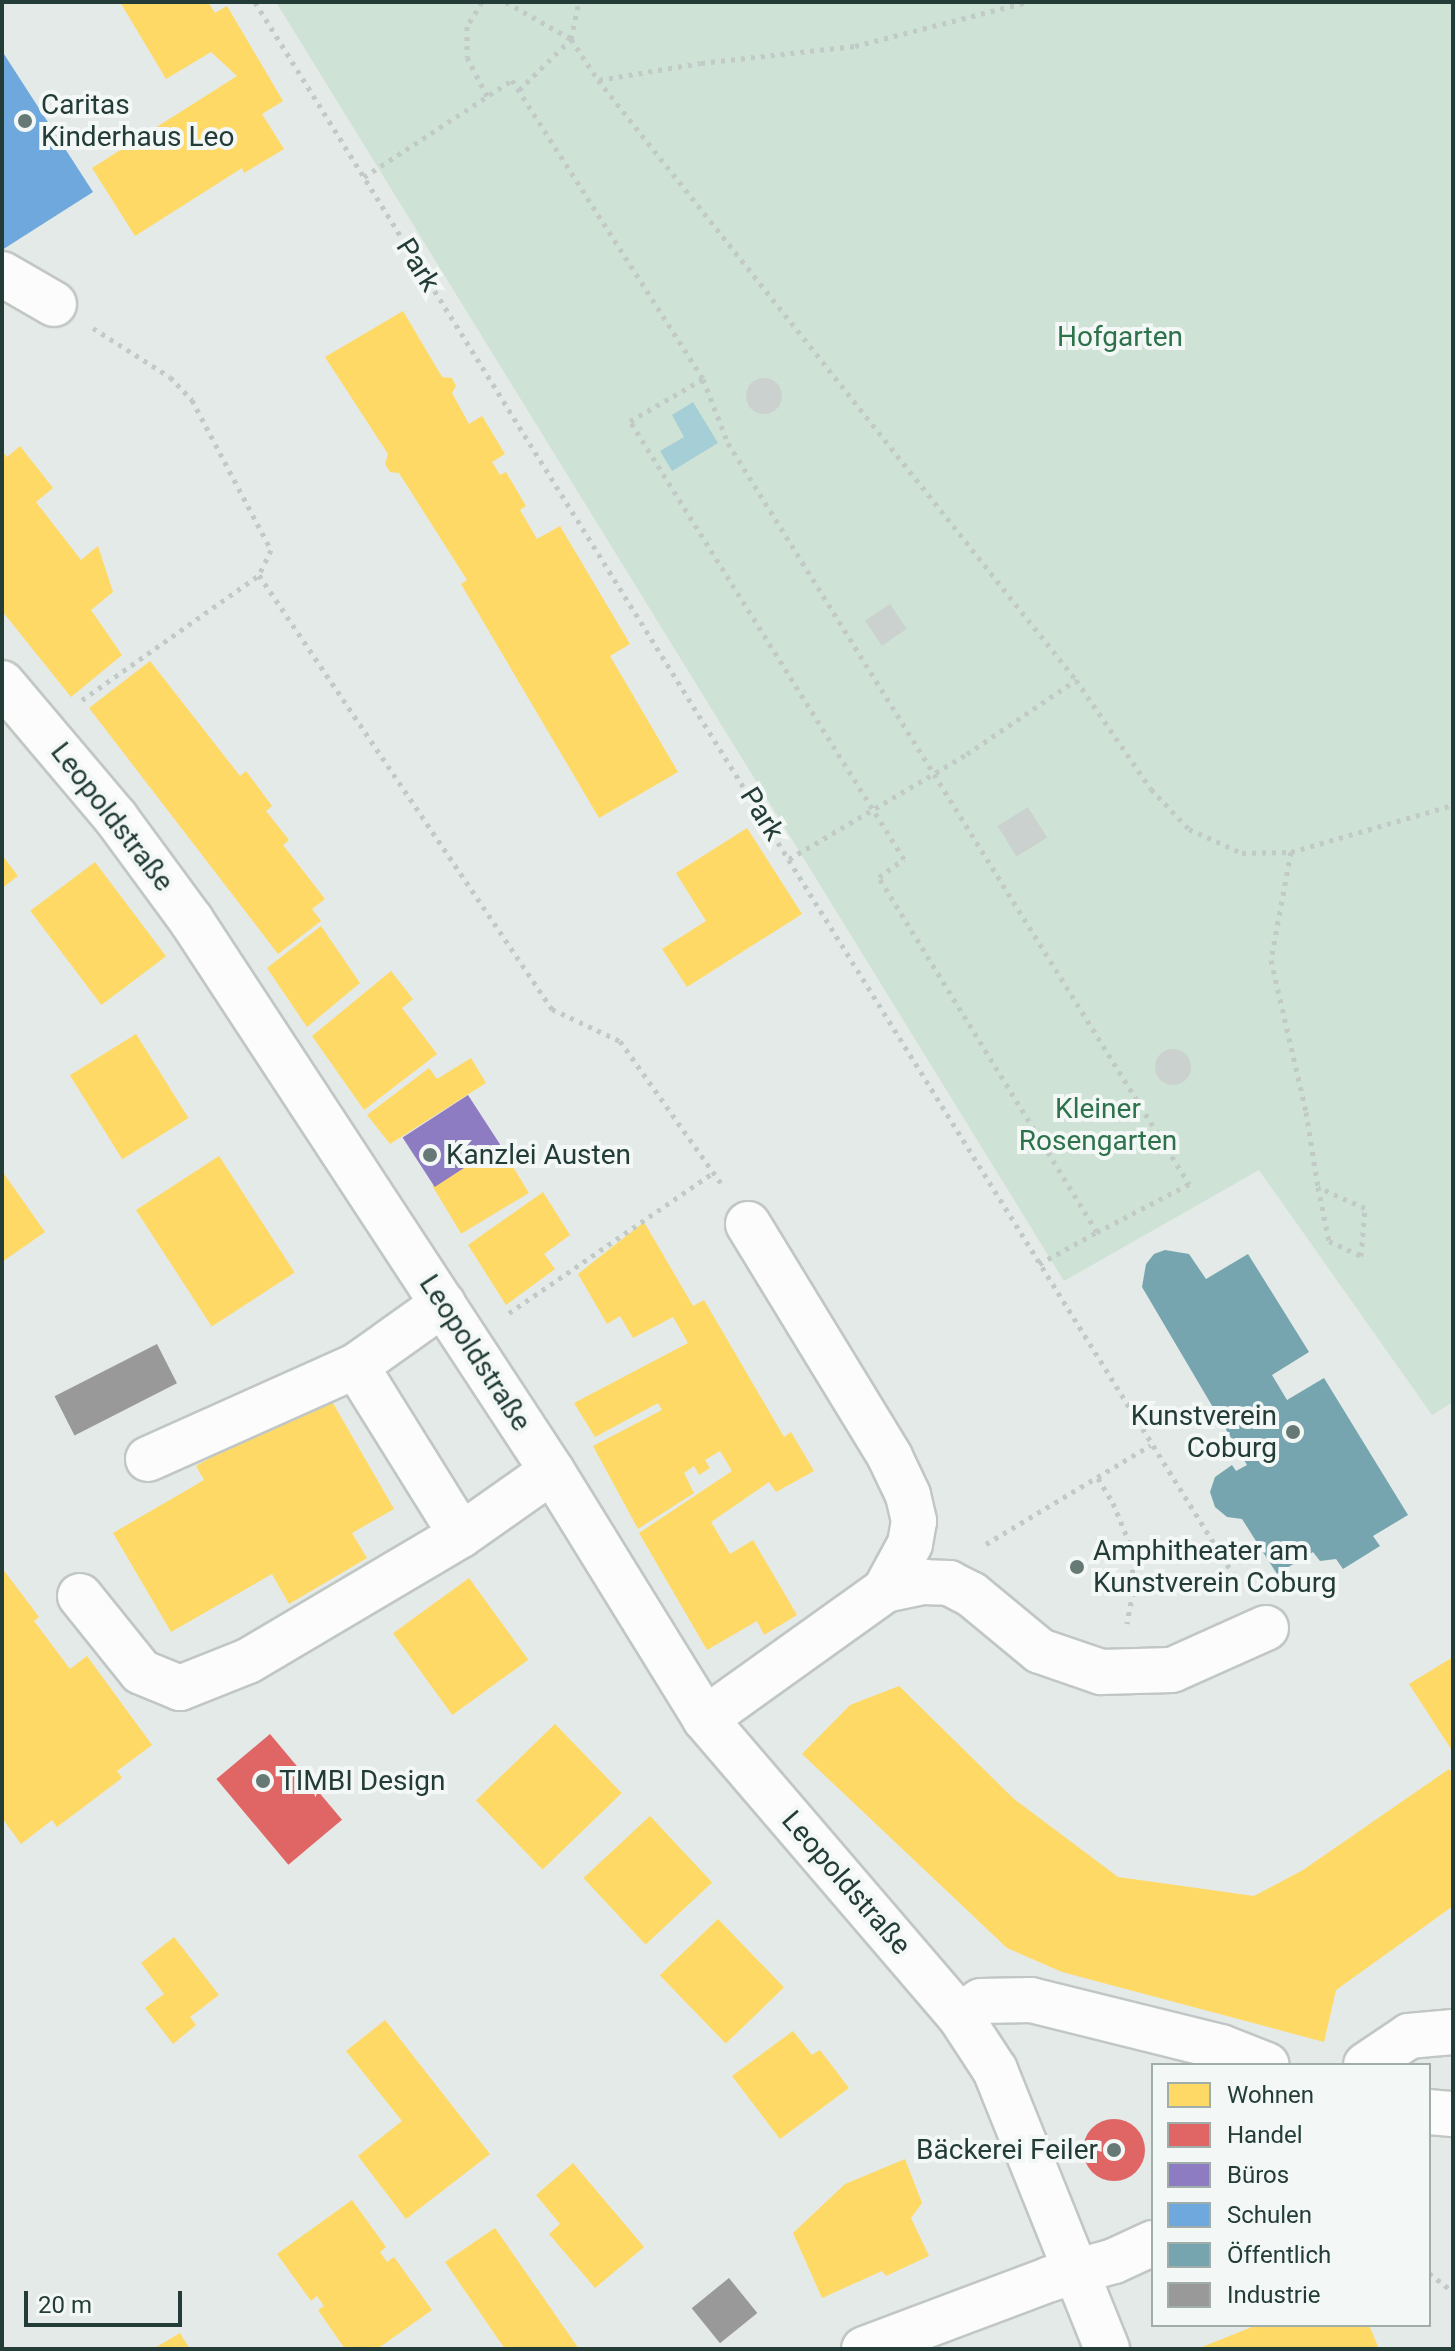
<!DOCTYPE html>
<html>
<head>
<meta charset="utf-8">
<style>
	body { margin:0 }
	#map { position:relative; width:1455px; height:2351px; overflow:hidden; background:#e4eae7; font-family:Roboto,sans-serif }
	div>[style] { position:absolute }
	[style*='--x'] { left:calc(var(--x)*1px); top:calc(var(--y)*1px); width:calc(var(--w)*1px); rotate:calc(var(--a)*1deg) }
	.green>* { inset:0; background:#cee2d5 }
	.water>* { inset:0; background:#a6ced6 }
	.homes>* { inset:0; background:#ffd966; transform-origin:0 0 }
	.shops>* { inset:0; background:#e06666; transform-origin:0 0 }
	.round { border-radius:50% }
	.offices>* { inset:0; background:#8e7cc3; transform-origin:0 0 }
	.schools>* { inset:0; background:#6fa8dc }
	.public>* { inset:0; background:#76a5af }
	.industry>* { inset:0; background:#999; transform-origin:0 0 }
	.building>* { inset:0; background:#cbd1cf; transform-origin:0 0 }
	.path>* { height:5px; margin-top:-2.5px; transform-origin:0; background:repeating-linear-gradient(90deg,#c1cac7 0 4px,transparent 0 10px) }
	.roads { filter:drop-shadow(2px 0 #c1c7c4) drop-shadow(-2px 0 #c1c7c4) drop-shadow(0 2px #c1c7c4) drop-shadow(0 -2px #c1c7c4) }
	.minor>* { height:44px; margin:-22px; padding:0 22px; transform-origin:22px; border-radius:22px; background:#fbfcfb }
	.dots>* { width:22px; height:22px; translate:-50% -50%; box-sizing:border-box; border:4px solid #f3f8f6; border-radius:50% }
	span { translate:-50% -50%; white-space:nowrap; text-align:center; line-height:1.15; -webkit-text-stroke:8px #f3f8f6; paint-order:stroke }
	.poi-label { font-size:28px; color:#233c37 }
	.left { translate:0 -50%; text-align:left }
	.right { translate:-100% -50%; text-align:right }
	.street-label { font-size:28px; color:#233c37 }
	.park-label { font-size:28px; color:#2e724c }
	.frame { position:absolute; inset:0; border:4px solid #233c37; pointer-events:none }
	.legend { position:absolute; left:1151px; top:2063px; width:280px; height:264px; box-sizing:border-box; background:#f3f8f6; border:2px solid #a0adaa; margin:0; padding:10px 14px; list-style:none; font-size:24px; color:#233c37 }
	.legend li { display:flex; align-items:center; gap:16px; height:40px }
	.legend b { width:40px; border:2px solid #a0adaa }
	.scale { position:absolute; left:24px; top:2291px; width:158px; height:36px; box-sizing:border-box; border:4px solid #233c37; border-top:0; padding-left:10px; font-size:24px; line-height:28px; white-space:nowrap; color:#233c37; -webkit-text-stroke:6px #f3f8f6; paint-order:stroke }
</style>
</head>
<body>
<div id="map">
	<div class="green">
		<i style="clip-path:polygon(276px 2px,1453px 2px,1453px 1402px,1432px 1415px,1259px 1170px,1064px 1281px)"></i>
	</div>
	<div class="water">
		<i style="clip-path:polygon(693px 402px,718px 443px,672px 471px,660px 451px,684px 437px,672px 415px)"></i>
	</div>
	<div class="homes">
		<i style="clip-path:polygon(120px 2px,208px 2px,215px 13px,227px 6px,283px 101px,262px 114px,284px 149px,244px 173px,242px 168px,135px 236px,92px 168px,237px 76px,211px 52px,166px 79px)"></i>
		<i style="clip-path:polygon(403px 311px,442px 377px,452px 378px,456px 386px,452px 393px,469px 424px,482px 416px,505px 454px,492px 462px,500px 475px,506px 472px,526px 506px,520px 510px,537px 539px,560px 526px,630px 644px,610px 656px,678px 772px,599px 818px,461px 584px,467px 580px,399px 473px,390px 472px,385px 464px,388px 454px,325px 357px)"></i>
		<i style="clip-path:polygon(20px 446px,53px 488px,36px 502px,81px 560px,98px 546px,113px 592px,91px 610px,122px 655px,71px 697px,2px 611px,2px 451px,7px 457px)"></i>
		<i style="clip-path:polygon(150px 661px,240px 776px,246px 771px,272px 806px,266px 811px,289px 840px,283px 845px,325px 899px,312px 909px,321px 921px,278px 954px,89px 708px)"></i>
		<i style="clip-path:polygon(747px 828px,802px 914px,687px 987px,662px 949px,706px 921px,676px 873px)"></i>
		<i style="clip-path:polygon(2px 855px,18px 876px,2px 888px)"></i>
		<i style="left:95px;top:862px;width:118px;height:81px;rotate:53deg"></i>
		<i style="clip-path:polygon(321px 926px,360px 983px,307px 1027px,267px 968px)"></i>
		<i style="clip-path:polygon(391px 971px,413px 999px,402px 1008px,437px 1054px,364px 1110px,312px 1036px)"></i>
		<i style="left:136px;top:1034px;width:99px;height:78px;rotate:58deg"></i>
		<i style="clip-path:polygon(471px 1058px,486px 1083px,390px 1144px,367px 1115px,429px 1068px,437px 1079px)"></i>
		<i style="left:500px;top:1145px;width:56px;height:79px;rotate:59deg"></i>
		<i style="left:219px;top:1156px;width:139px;height:99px;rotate:57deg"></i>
		<i style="clip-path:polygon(2px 1171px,45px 1232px,2px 1262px)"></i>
		<i style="clip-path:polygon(543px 1192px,570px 1235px,544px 1254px,555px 1269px,506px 1305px,468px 1245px)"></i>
		<i style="clip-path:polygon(644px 1222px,693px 1306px,704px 1300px,784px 1437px,791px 1432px,814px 1471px,776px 1492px,769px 1482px,711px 1522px,730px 1554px,753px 1540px,797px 1615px,764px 1635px,757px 1621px,707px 1650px,639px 1533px,732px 1471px,720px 1451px,705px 1460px,710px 1468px,699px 1475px,694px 1466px,684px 1473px,694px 1493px,638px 1529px,593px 1446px,662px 1410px,658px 1403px,595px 1437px,574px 1403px,688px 1343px,673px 1317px,633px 1338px,620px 1316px,607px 1324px,578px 1274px)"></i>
		<i style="clip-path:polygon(326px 1391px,394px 1509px,352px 1533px,367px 1558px,289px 1604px,272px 1574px,171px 1632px,113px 1533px,204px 1480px,196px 1466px)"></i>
		<i style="clip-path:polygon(2px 1568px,39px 1617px,34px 1621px,70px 1669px,87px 1656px,152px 1745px,117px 1771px,122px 1778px,57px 1827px,52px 1820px,21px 1844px,2px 1818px)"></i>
		<i style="left:469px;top:1578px;width:101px;height:94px;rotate:54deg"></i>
		<i style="clip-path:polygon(1453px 1657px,1453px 1752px,1409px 1684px)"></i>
		<i style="clip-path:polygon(899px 1686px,1014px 1799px,1118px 1877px,1254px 1896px,1303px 1870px,1449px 1769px,1453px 1774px,1453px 1906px,1336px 1990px,1324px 2042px,1062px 1972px,1007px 1948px,802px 1754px,850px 1705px)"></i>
		<i style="left:555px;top:1724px;width:96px;height:110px;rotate:46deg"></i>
		<i style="left:650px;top:1816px;width:91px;height:91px;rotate:47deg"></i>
		<i style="left:718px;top:1919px;width:95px;height:81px;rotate:46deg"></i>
		<i style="clip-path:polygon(174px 1937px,219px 1995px,190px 2017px,196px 2025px,173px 2044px,145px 2008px,164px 1994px,141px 1963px)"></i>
		<i style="clip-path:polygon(385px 2020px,490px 2154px,406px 2219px,358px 2156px,402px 2121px,346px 2051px)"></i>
		<i style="clip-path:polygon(793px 2031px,812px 2055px,820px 2050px,849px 2088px,780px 2139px,732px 2076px)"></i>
		<i style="clip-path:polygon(905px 2159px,922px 2203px,911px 2218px,929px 2256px,886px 2276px,882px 2271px,822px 2298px,793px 2233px,845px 2184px)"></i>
		<i style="clip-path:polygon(573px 2163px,644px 2247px,595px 2288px,549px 2234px,560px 2224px,536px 2195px)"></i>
		<i style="clip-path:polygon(352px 2200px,386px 2247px,380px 2252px,387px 2262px,394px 2257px,432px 2310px,377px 2349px,345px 2349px,318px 2310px,324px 2306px,317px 2296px,311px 2301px,277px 2254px)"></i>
		<i style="clip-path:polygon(495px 2228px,579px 2349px,505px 2349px,445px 2262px)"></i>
		<i style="clip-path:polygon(1257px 2325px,1369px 2325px,1379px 2349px,1197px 2349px)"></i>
		<i style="clip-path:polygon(180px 2333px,190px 2349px,153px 2349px)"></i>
	</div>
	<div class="shops">
		<i style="left:270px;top:1734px;width:112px;height:70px;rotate:50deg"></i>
		<i class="round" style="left:1083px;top:2119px;width:62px;height:62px"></i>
	</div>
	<div class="offices">
		<i style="left:468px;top:1095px;width:59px;height:78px;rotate:57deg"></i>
	</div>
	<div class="schools">
		<i style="clip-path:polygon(2px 51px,93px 192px,2px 250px)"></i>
	</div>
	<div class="public">
		<i style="clip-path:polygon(1165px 1250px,1189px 1254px,1206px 1279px,1248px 1254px,1309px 1352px,1272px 1375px,1287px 1400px,1324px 1378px,1408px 1515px,1373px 1536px,1380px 1546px,1343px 1569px,1336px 1559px,1320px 1561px,1313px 1552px,1277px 1574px,1242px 1519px,1227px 1517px,1215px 1507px,1210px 1492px,1215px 1477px,1232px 1465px,1236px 1471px,1247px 1465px,1142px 1287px,1146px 1264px,1154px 1254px)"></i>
	</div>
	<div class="industry">
		<i style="left:157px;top:1344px;width:44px;height:115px;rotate:63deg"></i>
		<i style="left:729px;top:2278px;width:45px;height:48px;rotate:51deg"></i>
	</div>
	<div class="building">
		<i class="round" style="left:746px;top:378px;width:36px;height:36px"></i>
		<i style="left:890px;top:604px;width:30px;height:30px;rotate:56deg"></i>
		<i style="left:1028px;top:807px;width:36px;height:36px;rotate:58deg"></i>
		<i class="round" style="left:1155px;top:1049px;width:36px;height:36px"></i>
	</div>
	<div class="path">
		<i style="--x:255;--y:2;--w:1867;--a:58.11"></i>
		<i style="--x:482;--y:2;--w:28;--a:122"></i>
		<i style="--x:467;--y:26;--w:31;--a:90"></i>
		<i style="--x:467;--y:57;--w:44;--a:62.9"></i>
		<i style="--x:506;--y:2;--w:75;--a:29.6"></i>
		<i style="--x:571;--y:39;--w:49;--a:56.6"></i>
		<i style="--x:598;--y:80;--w:767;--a:51.46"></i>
		<i style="--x:1076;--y:680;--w:132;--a:55.5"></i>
		<i style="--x:1151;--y:789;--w:55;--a:46.5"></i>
		<i style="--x:1189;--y:829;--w:58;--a:24.4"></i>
		<i style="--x:1242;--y:853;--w:49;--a:-1.2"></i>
		<i style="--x:1291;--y:852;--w:169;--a:-16.2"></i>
		<i style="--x:599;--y:80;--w:103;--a:-9.5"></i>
		<i style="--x:701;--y:63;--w:155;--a:-6.3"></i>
		<i style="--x:855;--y:46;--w:179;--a:-14.3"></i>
		<i style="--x:519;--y:90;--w:73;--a:-44.4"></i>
		<i style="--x:571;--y:39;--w:38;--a:-78"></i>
		<i style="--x:364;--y:177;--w:177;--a:-33.2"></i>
		<i style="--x:512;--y:80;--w:355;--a:57.4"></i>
		<i style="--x:703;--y:379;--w:69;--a:68.7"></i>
		<i style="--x:728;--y:443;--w:873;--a:58.11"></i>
		<i style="--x:1189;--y:1184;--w:104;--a:152.4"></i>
		<i style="--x:1097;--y:1232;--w:417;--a:-121.6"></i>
		<i style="--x:879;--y:877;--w:31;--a:-36"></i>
		<i style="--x:904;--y:859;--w:517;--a:-122.03"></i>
		<i style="--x:630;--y:421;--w:84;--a:-29.9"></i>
		<i style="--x:93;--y:328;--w:91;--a:32.5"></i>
		<i style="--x:170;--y:377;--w:32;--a:46"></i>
		<i style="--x:192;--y:400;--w:170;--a:62.2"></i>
		<i style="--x:271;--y:550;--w:28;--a:116"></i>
		<i style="--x:259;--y:575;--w:524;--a:55.98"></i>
		<i style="--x:552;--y:1009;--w:75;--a:25.2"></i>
		<i style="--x:620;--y:1041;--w:174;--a:54.6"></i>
		<i style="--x:82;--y:700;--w:217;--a:-35.2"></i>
		<i style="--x:1291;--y:852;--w:110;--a:100.5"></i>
		<i style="--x:1271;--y:960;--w:156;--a:77"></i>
		<i style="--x:1306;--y:1112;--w:76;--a:80.9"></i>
		<i style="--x:1318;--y:1187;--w:55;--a:78.5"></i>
		<i style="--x:1329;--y:1241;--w:35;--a:25"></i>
		<i style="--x:1361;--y:1256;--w:48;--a:-85.2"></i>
		<i style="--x:1365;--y:1208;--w:51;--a:-155.9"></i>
		<i style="--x:789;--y:859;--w:207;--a:-30.5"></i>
		<i style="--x:967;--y:754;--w:132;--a:-34.2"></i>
		<i style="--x:1039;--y:1264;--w:66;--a:-28.9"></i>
		<i style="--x:509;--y:1313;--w:249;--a:-34.5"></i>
		<i style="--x:1098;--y:1478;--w:29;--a:59"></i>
		<i style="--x:1113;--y:1503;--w:50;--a:67.6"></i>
		<i style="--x:1132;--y:1549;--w:43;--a:88.7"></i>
		<i style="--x:1133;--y:1592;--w:32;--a:101"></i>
		<i style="--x:986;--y:1544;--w:192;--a:-31"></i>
		<i style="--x:1429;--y:2273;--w:31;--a:38"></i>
	</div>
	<div class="roads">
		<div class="minor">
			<i style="--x:2;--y:274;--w:60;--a:30"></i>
			<i style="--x:2;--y:683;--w:177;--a:49.8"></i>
			<i style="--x:116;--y:818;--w:127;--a:53.7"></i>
			<i style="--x:191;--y:920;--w:659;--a:56.77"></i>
			<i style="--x:552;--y:1471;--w:291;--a:58.3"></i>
			<i style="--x:705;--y:1719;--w:390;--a:49.4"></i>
			<i style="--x:959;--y:2015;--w:66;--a:56.8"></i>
			<i style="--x:995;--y:2070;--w:301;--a:68.1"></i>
			<i style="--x:748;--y:1224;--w:273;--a:58.6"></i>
			<i style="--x:890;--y:1457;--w:42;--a:64.7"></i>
			<i style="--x:908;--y:1495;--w:27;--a:77"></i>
			<i style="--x:914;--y:1521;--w:23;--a:100"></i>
			<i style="--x:910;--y:1544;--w:52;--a:118.5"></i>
			<i style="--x:356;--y:1366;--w:199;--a:58.1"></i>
			<i style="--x:148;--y:1459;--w:228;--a:-24.1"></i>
			<i style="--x:356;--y:1366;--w:107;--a:-35.5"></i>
			<i style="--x:80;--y:1596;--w:97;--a:51.2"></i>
			<i style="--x:141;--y:1672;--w:42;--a:22.3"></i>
			<i style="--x:180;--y:1688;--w:73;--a:-21.7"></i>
			<i style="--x:248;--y:1661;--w:247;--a:-30.6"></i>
			<i style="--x:461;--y:1535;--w:111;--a:-35.1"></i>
			<i style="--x:705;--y:1719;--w:221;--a:-35.6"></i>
			<i style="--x:885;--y:1590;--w:40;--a:-12"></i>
			<i style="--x:924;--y:1582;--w:25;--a:2"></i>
			<i style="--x:949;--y:1583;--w:25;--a:27"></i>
			<i style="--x:971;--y:1594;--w:89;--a:39.6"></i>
			<i style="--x:1040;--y:1651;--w:65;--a:19"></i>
			<i style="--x:1101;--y:1672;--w:71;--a:-1.6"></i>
			<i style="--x:1172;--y:1670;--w:103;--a:-24.1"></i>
			<i style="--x:959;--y:2015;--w:26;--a:-32"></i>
			<i style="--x:981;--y:2001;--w:50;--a:-1.1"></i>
			<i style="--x:1031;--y:2000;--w:196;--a:13.9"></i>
			<i style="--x:1221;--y:2047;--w:49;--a:21.4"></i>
			<i style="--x:1366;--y:2065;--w:52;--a:-34"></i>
			<i style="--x:1409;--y:2036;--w:44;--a:-5.2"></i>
			<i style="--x:1429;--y:2112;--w:24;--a:5"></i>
			<i style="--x:864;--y:2349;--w:199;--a:-20.6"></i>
			<i style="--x:1050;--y:2279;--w:66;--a:-15.7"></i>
			<i style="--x:1114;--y:2261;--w:43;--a:-24.8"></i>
		</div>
	</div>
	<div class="dots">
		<i style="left:25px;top:121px;background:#677975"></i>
		<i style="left:430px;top:1155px;background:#677975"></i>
		<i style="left:1293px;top:1432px;background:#677975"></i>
		<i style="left:1077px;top:1567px;background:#677975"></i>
		<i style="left:263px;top:1781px;background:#677975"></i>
		<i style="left:1114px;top:2150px;background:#677975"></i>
	</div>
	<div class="poi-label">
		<span class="left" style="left:41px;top:121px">Caritas<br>Kinderhaus Leo</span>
		<span class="left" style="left:446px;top:1155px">Kanzlei Austen</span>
		<span class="right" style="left:1277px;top:1432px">Kunstverein<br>Coburg</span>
		<span class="left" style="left:1093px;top:1567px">Amphitheater am<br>Kunstverein Coburg</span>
		<span class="left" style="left:279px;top:1781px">TIMBI Design</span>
		<span class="right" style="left:1098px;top:2150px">Bäckerei Feiler</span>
	</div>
	<div class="street-label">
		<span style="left:418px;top:265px;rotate:58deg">Park</span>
		<span style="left:762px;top:814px;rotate:58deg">Park</span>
		<span style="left:112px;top:817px;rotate:52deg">Leopoldstraße</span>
		<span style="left:475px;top:1353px;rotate:57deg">Leopoldstraße</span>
		<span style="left:846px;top:1883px;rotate:49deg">Leopoldstraße</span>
	</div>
	<div class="park-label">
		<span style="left:1120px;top:337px">Hofgarten</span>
		<span style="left:1098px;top:1125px">Kleiner<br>Rosengarten</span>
	</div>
	<div class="frame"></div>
	<ul class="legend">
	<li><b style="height:22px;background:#ffd966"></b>Wohnen</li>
	<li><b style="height:22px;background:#e06666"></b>Handel</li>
	<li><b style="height:22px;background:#8e7cc3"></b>Büros</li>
	<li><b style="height:22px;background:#6fa8dc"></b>Schulen</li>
	<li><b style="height:22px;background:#76a5af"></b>Öffentlich</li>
	<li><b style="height:22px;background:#999"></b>Industrie</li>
	</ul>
	<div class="scale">20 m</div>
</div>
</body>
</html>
